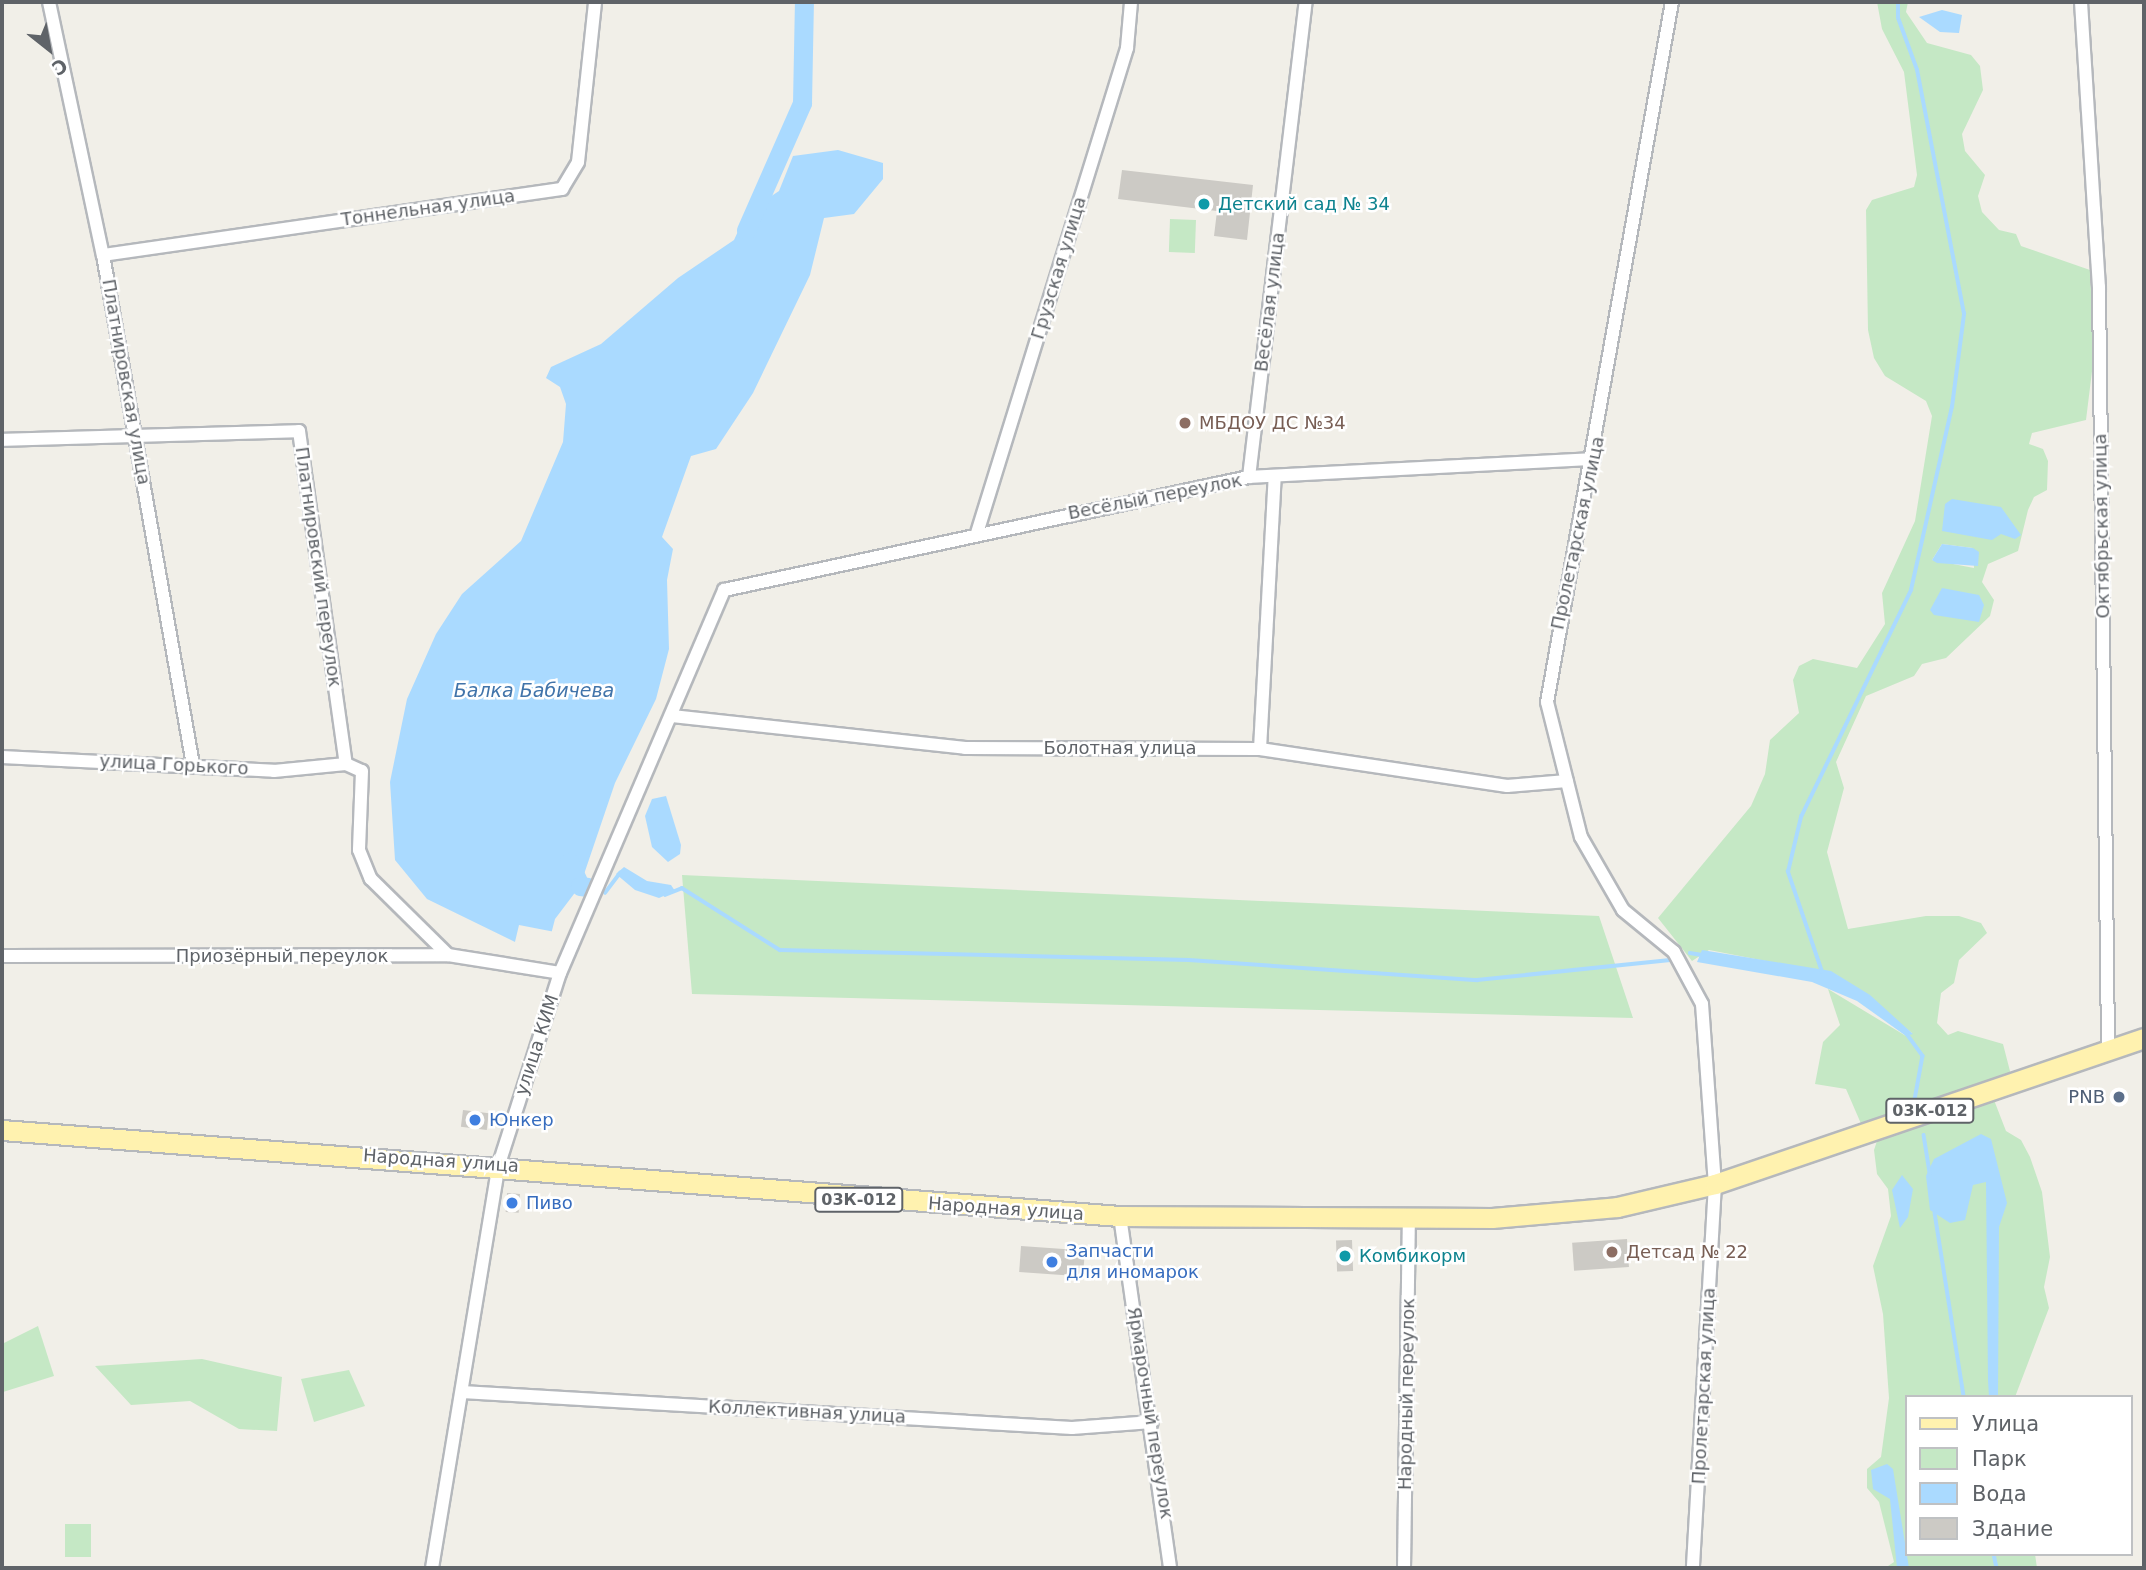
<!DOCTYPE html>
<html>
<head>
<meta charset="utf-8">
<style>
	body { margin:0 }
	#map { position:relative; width:2146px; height:1570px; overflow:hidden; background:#f1efe8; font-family:"DejaVu Sans",sans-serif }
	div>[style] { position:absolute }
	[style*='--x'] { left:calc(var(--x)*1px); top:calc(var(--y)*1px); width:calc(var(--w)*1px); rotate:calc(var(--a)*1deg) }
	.green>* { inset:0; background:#c5e8c5; transform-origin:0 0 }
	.water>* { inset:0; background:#aadaff }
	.pier>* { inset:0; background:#f1efe8 }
	.stream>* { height:3.5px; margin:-1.75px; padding:0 1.75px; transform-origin:1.75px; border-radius:1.75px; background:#aadaff }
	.river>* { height:19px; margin:-9.5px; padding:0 9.5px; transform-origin:9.5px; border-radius:9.5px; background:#aadaff }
	.building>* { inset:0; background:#cccac5; transform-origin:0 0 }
	.roads { filter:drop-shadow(2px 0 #b5b8bc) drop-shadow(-2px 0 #b5b8bc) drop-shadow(0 2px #b5b8bc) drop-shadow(0 -2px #b5b8bc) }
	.street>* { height:12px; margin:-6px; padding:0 6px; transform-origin:6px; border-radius:6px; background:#fff }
	.primary>* { height:19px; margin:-9.5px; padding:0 9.5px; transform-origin:9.5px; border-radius:9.5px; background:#fff2af }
	.dots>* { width:19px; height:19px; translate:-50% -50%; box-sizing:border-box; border:4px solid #fff; border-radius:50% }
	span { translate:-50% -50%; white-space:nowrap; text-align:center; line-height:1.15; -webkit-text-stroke:5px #fff; paint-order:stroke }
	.shield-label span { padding:2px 5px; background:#fff; border:2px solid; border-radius:5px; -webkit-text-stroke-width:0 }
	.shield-label { font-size:16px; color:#5f6368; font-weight:700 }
	.culture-label { font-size:18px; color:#0d838f }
	.left { translate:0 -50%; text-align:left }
	.street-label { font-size:18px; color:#5f6368 }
	.education-label { font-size:18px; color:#785e54 }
	.service-label { font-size:18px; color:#4e5e75 }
	.right { translate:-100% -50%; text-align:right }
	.shop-label { font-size:18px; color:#366cbe }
	.water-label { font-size:19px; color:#4174aa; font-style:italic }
	.frame { position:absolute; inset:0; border:4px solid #5f6368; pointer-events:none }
	.legend { position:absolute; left:1905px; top:1395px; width:228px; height:161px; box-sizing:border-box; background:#fff; border:2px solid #bfc1c3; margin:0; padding:9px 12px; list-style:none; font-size:21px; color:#5f6368 }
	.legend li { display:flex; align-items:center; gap:14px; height:35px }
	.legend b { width:35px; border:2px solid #bfc1c3 }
	.north { position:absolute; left:14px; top:14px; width:70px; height:70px; -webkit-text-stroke:5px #fff; paint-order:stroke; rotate:149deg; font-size:19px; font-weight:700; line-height:28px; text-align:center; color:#5f6368 }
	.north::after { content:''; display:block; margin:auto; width:24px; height:32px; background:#5f6368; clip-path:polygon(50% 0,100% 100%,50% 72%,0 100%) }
</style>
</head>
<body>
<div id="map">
	<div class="green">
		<i style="clip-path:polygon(evenodd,1877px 2px,1908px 2px,1906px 12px,1927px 43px,1971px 55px,1980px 66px,1983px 90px,1962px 134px,1965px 151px,1985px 175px,1978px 196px,1982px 212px,1999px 230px,2016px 234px,2021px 246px,2090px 270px,2094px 355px,2086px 420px,2032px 433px,2029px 444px,2043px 449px,2048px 461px,2047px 490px,2034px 497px,2028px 510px,2018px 551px,1988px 564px,1982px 582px,1994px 600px,1990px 616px,1946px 658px,1922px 664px,1914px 676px,1866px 696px,1836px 762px,1844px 788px,1827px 852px,1848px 929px,1926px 916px,1959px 916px,1981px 923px,1987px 933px,1959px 960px,1954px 983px,1941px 993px,1937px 1023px,1948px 1035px,1958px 1031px,2003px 1044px,2011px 1075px,1862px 1126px,1846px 1089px,1815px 1084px,1823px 1042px,1840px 1025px,1828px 989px,1906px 1036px,1912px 1033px,1837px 975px,1709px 950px,1692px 961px,1658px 918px,1751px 806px,1765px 774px,1770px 740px,1799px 713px,1793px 680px,1799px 666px,1813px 659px,1857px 668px,1885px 624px,1882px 593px,1915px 521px,1932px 416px,1926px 401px,1885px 376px,1874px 358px,1868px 330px,1866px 210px,1872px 200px,1914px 187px,1917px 175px,1904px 72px,1882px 29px,1877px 2px,1942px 544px,1973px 548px,1974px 568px,1932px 560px,1942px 544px)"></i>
		<i style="left:1170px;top:219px;width:26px;height:33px;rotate:2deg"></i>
		<i style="clip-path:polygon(682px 875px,1599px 916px,1633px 1018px,692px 994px)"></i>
		<i style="clip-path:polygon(1994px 1100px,2006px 1131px,2021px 1140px,2030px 1157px,2042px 1192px,2050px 1257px,2044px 1287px,2049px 1308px,2015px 1397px,1906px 1397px,1906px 1554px,2035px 1554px,2037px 1568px,1885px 1568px,1894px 1562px,1879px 1502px,1867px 1488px,1867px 1469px,1881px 1457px,1889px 1398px,1883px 1314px,1873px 1266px,1891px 1216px,1888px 1189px,1877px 1174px,1874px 1150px,1877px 1141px)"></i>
		<i style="clip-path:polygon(38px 1326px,54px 1376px,3px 1392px,2px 1344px)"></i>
		<i style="clip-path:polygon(202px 1359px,282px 1377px,277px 1431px,239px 1429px,190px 1401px,131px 1405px,95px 1366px)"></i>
		<i style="clip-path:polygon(349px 1370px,365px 1406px,314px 1422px,301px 1379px)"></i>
		<i style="left:65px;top:1524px;width:26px;height:33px"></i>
	</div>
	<div class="water">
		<i style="clip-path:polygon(1942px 10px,1962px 15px,1959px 33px,1940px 32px,1919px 17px)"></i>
		<i style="clip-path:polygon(838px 150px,883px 163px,883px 179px,854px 214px,824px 218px,810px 275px,753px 393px,716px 449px,691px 456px,662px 537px,673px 549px,667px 580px,669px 649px,656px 699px,615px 783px,580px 886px,555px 919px,548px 946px,537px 935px,519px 944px,427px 899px,395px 860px,390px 782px,407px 699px,436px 634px,462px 594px,521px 541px,563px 442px,566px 404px,560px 387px,546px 378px,551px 367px,601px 344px,678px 278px,734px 240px,747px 212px,779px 191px,793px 156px)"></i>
		<i style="clip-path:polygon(1952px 499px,2001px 507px,2021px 535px,2015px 539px,2001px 534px,1992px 540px,1942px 531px,1945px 504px)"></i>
		<i style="clip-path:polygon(1942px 544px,1973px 548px,1979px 552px,1978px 566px,1937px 563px,1932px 560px)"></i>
		<i style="clip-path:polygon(1942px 588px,1979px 595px,1984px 605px,1979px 622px,1934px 615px,1930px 610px)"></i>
		<i style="clip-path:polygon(666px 796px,681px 845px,680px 854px,668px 862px,652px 847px,645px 816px,652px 799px)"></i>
		<i style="clip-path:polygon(624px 867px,647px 881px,671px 885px,675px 891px,659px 898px,635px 890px,616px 874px)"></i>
		<i style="clip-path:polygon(1702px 950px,1831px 971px,1870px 995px,1913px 1034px,1906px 1036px,1857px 1001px,1812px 982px,1697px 962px)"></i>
		<i style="clip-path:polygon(1981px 1134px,1991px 1139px,2007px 1203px,1999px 1227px,1998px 1397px,1989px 1397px,1988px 1380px,1986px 1182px,1973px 1185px,1965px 1220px,1950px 1223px,1930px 1210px,1926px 1176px,1934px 1159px)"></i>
		<i style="clip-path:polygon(1902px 1175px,1913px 1189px,1908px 1217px,1900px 1228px,1892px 1190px)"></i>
		<i style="clip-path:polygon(1887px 1464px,1893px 1469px,1909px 1568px,1897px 1568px,1890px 1499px,1873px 1489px,1871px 1470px)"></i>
	</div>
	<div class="pier">
		<i style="clip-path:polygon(519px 925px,555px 932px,551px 948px,542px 950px,536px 940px,514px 946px)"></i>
	</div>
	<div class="stream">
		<i style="--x:605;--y:893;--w:25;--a:-53"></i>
		<i style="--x:665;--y:895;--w:18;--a:-22"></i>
		<i style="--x:682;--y:888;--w:116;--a:32.3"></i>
		<i style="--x:780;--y:950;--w:409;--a:1.4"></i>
		<i style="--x:1189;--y:960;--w:289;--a:4"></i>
		<i style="--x:1477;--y:980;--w:194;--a:-5.9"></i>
		<i style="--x:1690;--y:953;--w:12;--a:9"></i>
		<i style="--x:1822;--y:972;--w:106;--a:-108.8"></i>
		<i style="--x:1788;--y:872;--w:57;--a:-76.7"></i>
		<i style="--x:1801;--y:817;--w:252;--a:-64.1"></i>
		<i style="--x:1911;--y:590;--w:188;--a:-77.4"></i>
		<i style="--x:1952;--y:407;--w:94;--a:-82.6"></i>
		<i style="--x:1964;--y:314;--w:248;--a:-100.9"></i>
		<i style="--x:1917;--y:70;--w:55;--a:-110.1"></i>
		<i style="--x:1898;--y:18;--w:16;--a:-90"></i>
		<i style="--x:1907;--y:1034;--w:27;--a:54"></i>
		<i style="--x:1923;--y:1056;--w:45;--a:100.3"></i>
		<i style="--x:1924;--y:1135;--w:39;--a:81"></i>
		<i style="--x:1935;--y:1213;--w:186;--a:81"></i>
		<i style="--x:1994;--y:1554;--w:14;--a:78"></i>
	</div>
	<div class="river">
		<i style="--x:746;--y:230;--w:139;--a:-66.2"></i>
		<i style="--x:802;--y:103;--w:101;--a:-88.9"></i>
		<i style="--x:569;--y:862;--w:26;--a:65"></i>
		<i style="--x:580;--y:886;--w:8;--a:7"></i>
	</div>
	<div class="building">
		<i style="clip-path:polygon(1122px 170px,1253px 185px,1247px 240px,1214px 236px,1217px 211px,1118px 199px)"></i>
		<i style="left:463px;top:1110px;width:26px;height:17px;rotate:7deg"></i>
		<i style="left:507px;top:1193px;width:13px;height:19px;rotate:4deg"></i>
		<i style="left:1627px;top:1239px;width:28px;height:55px;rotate:86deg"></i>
		<i style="left:1352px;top:1240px;width:31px;height:16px;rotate:88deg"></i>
		<i style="left:1021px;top:1246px;width:64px;height:26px;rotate:4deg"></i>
	</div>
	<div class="roads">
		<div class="street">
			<i style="--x:49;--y:2;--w:259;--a:78"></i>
			<i style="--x:103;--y:255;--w:518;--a:79.99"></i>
			<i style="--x:1672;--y:2;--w:711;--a:100.12"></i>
			<i style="--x:1547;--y:702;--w:139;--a:75.9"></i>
			<i style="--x:1581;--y:837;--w:84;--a:60.1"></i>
			<i style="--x:1623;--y:910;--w:66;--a:39.5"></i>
			<i style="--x:1674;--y:952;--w:59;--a:61.7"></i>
			<i style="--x:1702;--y:1004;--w:180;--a:85.9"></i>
			<i style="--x:1715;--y:1184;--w:385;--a:93.3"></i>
			<i style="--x:2081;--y:2;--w:286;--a:86.4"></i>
			<i style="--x:2099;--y:287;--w:763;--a:89.32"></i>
			<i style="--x:103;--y:255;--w:464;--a:-8.2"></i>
			<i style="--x:562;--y:189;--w:31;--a:-59"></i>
			<i style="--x:578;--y:162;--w:161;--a:-83.9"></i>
			<i style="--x:2;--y:440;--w:297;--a:-1.7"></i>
			<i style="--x:299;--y:431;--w:336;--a:82"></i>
			<i style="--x:346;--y:764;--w:17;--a:24"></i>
			<i style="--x:362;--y:771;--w:79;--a:92.2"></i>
			<i style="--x:359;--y:850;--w:31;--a:68"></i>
			<i style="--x:371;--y:879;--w:108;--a:44.6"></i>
			<i style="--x:1249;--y:477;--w:478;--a:-83.2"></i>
			<i style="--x:977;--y:533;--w:508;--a:-72.81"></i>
			<i style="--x:1127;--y:48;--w:46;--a:-85"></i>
			<i style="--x:672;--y:716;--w:295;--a:6.2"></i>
			<i style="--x:965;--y:748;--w:295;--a:0.2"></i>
			<i style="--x:1260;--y:749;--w:250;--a:8.5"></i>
			<i style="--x:1507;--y:786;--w:60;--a:-4.8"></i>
			<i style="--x:1260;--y:749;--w:273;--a:-86.9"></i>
			<i style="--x:2;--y:757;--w:272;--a:2.9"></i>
			<i style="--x:274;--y:771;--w:72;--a:-5.6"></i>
			<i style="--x:2;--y:956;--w:446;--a:-0.1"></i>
			<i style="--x:448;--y:955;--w:113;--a:9.1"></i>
			<i style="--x:1120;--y:1216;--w:356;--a:81.9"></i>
			<i style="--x:462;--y:1392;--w:611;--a:3.38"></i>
			<i style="--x:1072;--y:1428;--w:80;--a:-4.3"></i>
			<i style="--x:432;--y:1568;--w:410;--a:-80.6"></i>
			<i style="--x:499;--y:1164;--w:201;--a:-72.3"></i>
			<i style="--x:560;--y:973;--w:417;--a:-66.8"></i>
			<i style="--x:724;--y:590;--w:537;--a:-12.15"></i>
			<i style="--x:1249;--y:477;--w:345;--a:-3"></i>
			<i style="--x:1404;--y:1568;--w:348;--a:-89.2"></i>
		</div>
		<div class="primary">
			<i style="--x:2;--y:1130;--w:1121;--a:4.4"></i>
			<i style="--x:1120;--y:1216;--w:372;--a:0.3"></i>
			<i style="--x:1492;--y:1218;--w:125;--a:-5"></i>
			<i style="--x:1617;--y:1207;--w:101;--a:-13.2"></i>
			<i style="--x:1715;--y:1184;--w:453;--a:-18.8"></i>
		</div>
	</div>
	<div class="dots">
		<i style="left:1204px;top:204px;background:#0f9aa8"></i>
		<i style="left:1185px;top:423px;background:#8d6e63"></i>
		<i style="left:2119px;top:1097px;background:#5c6f8a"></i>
		<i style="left:475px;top:1120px;background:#3f7fe0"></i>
		<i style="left:512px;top:1203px;background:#3f7fe0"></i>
		<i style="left:1612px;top:1252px;background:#8d6e63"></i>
		<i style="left:1345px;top:1256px;background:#0f9aa8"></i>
		<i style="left:1052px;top:1262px;background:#3f7fe0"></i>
	</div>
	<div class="shield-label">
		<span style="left:1930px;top:1111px">03К-012</span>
		<span style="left:859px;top:1200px">03К-012</span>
	</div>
	<div class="culture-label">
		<span class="left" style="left:1218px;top:204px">Детский сад № 34</span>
		<span class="left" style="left:1359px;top:1256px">Комбикорм</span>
	</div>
	<div class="street-label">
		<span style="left:428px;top:208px;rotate:-8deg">Тоннельная улица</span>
		<span style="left:1059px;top:268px;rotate:-73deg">Грузская улица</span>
		<span style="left:1270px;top:302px;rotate:-83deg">Весёлая улица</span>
		<span style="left:126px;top:382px;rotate:80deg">Платнировская улица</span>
		<span style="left:1155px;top:497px;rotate:-11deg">Весёлый переулок</span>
		<span style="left:2102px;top:526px;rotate:-91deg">Октябрьская улица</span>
		<span style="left:1578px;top:533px;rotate:-78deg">Пролетарская улица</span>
		<span style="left:318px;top:567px;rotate:82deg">Платнировский переулок</span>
		<span style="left:1120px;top:748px">Болотная улица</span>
		<span style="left:174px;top:765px;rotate:3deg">улица Горького</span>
		<span style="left:282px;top:956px">Приозёрный переулок</span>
		<span style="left:537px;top:1045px;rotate:-72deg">улица КИМ</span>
		<span style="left:441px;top:1161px;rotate:4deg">Народная улица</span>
		<span style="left:1006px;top:1209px;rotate:4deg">Народная улица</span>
		<span style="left:1704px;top:1386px;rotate:-87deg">Пролетарская улица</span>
		<span style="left:1407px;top:1394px;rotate:-89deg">Народный переулок</span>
		<span style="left:807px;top:1412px;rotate:3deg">Коллективная улица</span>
		<span style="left:1150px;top:1413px;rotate:81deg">Ярмарочный переулок</span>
	</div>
	<div class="education-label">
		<span class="left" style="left:1199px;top:423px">МБДОУ ДС №34</span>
		<span class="left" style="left:1626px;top:1252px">Детсад № 22</span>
	</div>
	<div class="service-label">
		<span class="right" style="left:2105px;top:1097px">PNB</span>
	</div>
	<div class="shop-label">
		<span class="left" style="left:489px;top:1120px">Юнкер</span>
		<span class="left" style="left:526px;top:1203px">Пиво</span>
		<span class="left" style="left:1066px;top:1262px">Запчасти<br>для иномарок</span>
	</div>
	<div class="water-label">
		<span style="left:534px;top:691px">Балка Бабичева</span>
	</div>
	<div class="frame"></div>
	<ul class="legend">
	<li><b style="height:9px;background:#fff2af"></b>Улица</li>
	<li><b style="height:19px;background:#c5e8c5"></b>Парк</li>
	<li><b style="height:19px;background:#aadaff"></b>Вода</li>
	<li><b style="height:19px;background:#cccac5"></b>Здание</li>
	</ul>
	<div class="north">С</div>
</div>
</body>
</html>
